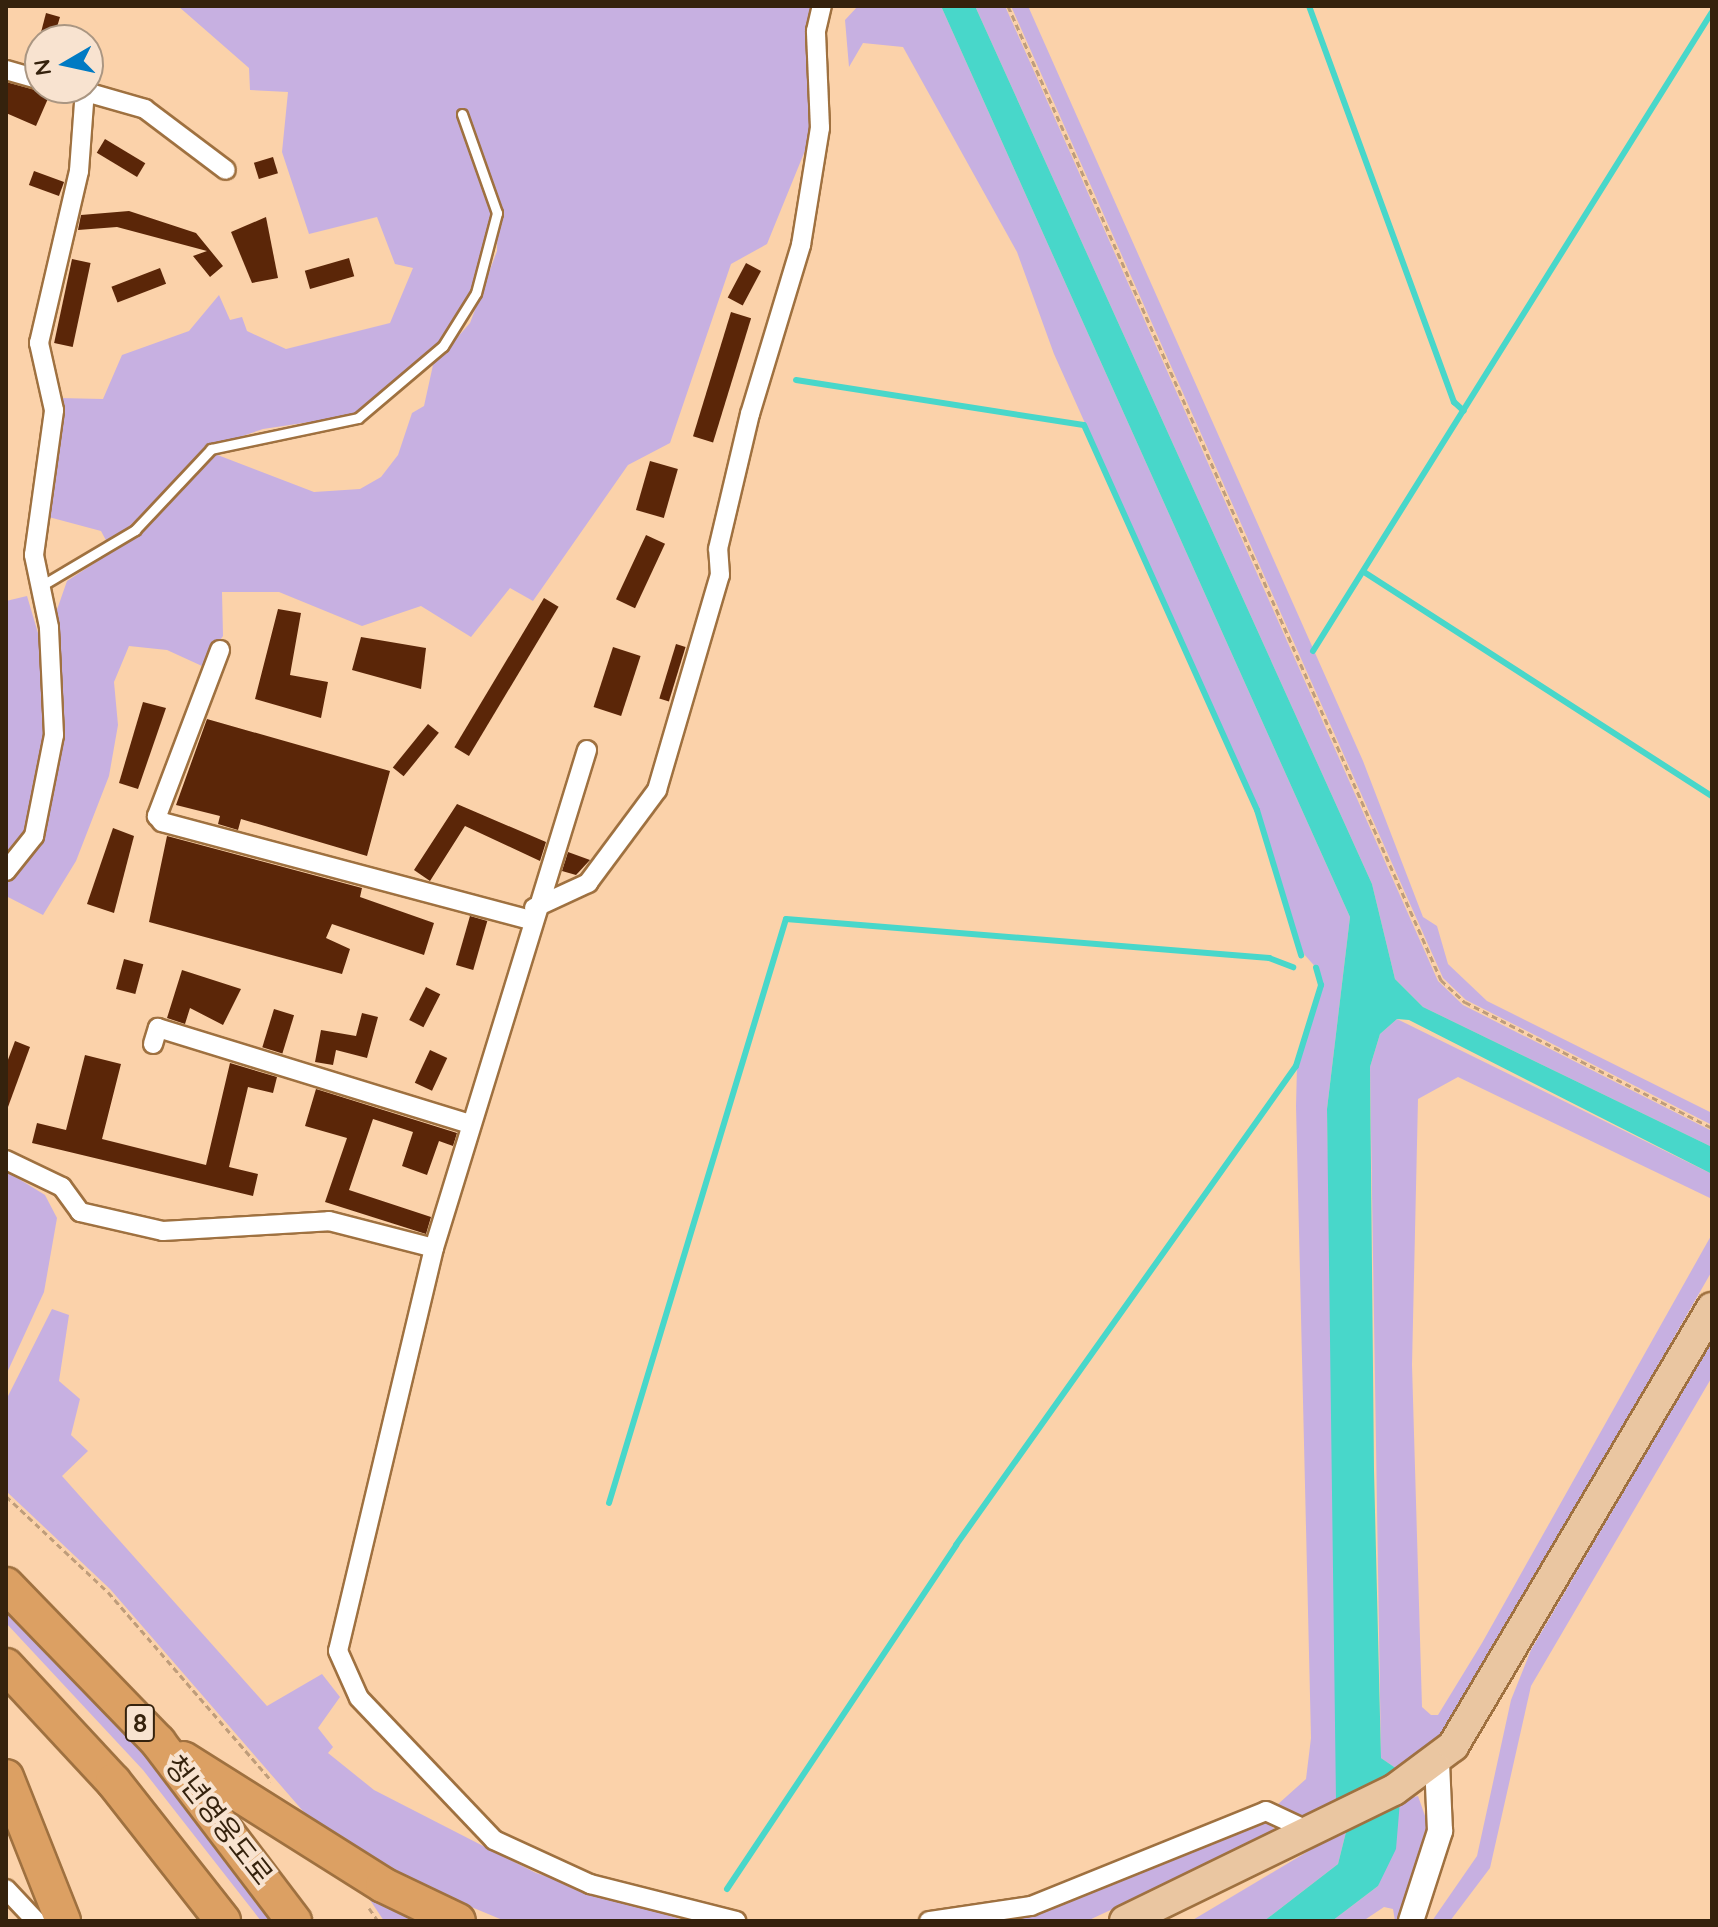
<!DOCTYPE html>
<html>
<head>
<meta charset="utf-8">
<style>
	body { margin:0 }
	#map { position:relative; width:1718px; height:1927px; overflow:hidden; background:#fbd2aa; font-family:Quicksand,"Noto Sans KR",sans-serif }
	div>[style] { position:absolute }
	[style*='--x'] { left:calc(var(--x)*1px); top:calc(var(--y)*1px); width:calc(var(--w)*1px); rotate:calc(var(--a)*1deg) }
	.green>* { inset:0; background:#c7b0e1 }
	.water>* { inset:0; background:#48d7ca }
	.stream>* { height:6px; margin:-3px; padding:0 3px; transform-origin:3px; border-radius:3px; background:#48d7ca }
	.building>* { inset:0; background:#5b2608; transform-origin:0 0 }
	.path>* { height:3px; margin-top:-1.5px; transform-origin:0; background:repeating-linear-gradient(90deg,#bf9d7b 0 6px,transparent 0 10px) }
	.roads { filter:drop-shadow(2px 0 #9f7140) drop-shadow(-2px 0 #9f7140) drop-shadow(0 2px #9f7140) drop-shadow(0 -2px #9f7140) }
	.service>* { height:9px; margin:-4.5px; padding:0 4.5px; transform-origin:4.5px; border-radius:4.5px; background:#fff }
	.minor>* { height:18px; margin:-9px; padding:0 9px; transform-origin:9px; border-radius:9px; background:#fff }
	.tertiary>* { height:24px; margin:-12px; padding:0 12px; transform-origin:12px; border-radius:12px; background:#fff }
	.primary>* { height:30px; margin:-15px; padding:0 15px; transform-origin:15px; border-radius:15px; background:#eac6a1 }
	.motorway>* { height:34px; margin:-17px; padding:0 17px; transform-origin:17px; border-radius:17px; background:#dca063 }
	span { translate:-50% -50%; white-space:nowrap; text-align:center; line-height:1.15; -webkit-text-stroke:8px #f8e3d0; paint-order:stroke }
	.shield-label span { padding:2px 6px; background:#f8e3d0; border:2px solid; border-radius:6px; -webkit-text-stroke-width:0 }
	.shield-label { font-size:26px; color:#35220d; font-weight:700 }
	.street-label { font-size:28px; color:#35220d }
	.frame { position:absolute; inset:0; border:8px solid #35220d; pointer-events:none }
	.north { position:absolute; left:24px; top:24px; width:80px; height:80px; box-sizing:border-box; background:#f8e3d0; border:2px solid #aa9682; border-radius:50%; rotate:261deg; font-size:22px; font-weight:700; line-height:32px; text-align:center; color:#35220d }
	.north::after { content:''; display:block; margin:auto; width:28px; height:36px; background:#007ac3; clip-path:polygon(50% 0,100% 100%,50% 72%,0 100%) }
</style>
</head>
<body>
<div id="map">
	<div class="green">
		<i style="clip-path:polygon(178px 6px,813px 6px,813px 131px,767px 244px,731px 264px,670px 443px,628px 465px,533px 601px,510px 588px,471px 637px,421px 606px,362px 626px,279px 592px,222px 592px,223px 636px,202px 666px,167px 650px,129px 646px,114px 682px,118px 725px,109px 776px,76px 861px,43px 915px,6px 896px,6px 884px,37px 849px,51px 804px,59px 753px,53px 621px,67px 581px,139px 534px,215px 454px,314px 492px,360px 489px,381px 477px,398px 455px,412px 413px,424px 406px,433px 365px,470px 323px,497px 251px,498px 195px,468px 114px,460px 115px,494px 213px,473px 293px,441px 344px,357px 415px,263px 429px,210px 447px,109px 546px,101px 531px,45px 516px,59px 398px,103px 399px,122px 355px,189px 331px,219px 295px,230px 320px,242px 317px,247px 331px,286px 349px,390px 323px,413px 268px,395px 264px,377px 217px,309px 234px,282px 152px,288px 92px,250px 90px,249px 68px)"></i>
		<i style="clip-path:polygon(858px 6px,941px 6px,1350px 917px,1327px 1109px,1340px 1734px,1336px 1801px,1306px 1819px,1277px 1805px,1306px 1779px,1311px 1738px,1296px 1106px,1297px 1066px,1322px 985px,1319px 971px,1303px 953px,1258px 809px,1054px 354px,1017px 252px,903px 47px,863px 43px,849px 67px,845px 20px)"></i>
		<i style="clip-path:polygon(975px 6px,1005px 6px,1438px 981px,1463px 1005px,1712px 1131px,1712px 1147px,1423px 1007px,1395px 979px,1372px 884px)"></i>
		<i style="clip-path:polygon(1011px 6px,1028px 6px,1363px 761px,1423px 917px,1437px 926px,1448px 964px,1487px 1001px,1712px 1113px,1712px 1125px,1466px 1000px,1443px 978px)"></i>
		<i style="clip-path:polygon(27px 596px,46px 660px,46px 731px,27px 831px,6px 862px,6px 601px)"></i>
		<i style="clip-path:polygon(1397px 1019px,1712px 1174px,1712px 1199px,1458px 1077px,1418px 1099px,1412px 1365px,1422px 1707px,1431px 1715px,1438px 1715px,1482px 1643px,1712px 1234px,1712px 1271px,1455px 1718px,1435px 1744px,1397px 1769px,1381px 1758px,1370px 1067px,1380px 1034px)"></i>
		<i style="clip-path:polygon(6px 1171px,45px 1195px,57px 1218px,44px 1292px,6px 1375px)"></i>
		<i style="clip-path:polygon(52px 1309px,69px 1315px,59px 1381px,80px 1399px,71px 1435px,88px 1451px,62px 1476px,267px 1706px,322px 1674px,340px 1697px,318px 1728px,333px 1747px,328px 1753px,374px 1790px,536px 1873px,686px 1921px,505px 1921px,428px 1889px,309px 1818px,110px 1589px,6px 1491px,6px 1400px)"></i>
		<i style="clip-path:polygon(1712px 1341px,1712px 1377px,1531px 1686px,1490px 1868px,1450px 1921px,1432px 1921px,1477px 1856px,1511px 1700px,1531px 1650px)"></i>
		<i style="clip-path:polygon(6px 1605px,153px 1761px,276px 1921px,261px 1921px,143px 1770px,6px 1623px)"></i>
		<i style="clip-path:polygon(1418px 1796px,1430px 1830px,1408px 1921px,1395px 1921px,1393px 1909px,1384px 1907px,1363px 1921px,1332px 1921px,1378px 1886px,1400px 1801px)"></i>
		<i style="clip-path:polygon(1266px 1821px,1278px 1832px,1087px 1921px,1014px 1921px)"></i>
		<i style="clip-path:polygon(1347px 1828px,1338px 1864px,1264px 1921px,1191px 1921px)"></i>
		<i style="clip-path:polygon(358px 1882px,435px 1921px,384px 1921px)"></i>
	</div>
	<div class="water">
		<i style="clip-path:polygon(941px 6px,975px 6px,1372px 884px,1395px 979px,1423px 1007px,1712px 1147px,1712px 1174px,1409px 1020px,1397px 1019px,1380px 1034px,1370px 1067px,1374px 1470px,1381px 1758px,1397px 1769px,1336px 1801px,1327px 1109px,1350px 917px)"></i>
		<i style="clip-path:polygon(1400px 1801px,1396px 1849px,1378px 1886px,1332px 1921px,1264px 1921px,1338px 1864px,1347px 1828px)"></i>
	</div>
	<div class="stream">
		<i style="--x:1309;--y:6;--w:422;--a:69.9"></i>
		<i style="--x:1454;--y:402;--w:13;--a:42"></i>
		<i style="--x:796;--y:380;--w:291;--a:8.9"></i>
		<i style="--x:1084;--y:425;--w:422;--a:65.8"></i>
		<i style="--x:1257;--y:810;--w:152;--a:73.1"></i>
		<i style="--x:1364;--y:572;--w:414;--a:32.8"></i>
		<i style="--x:1313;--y:651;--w:753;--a:-58.02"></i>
		<i style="--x:609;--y:1503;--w:610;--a:-73.14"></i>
		<i style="--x:786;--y:919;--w:485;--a:4.6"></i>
		<i style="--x:1269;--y:958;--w:26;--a:21"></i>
		<i style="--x:727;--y:1889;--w:413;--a:-56.3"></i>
		<i style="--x:956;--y:1545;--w:587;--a:-54.63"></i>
		<i style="--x:1296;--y:1066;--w:85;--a:-72.8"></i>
		<i style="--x:1321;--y:985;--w:18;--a:-106"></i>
	</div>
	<div class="building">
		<i style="clip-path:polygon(46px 13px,60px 17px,53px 40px,39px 40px)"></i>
		<i style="clip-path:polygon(6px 82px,50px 94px,36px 126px,6px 113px)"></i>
		<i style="left:105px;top:139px;width:47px;height:16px;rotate:31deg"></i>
		<i style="left:273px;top:157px;width:17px;height:20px;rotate:73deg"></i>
		<i style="left:34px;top:171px;width:32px;height:15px;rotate:20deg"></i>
		<i style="clip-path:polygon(129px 211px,196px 233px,223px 266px,210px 277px,193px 256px,207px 251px,117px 227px,78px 230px,81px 215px)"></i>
		<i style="clip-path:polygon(266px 217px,278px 278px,252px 283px,231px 232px)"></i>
		<i style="left:349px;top:258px;width:19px;height:46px;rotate:74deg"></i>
		<i style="left:72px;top:259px;width:19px;height:86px;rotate:12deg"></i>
		<i style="left:746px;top:263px;width:17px;height:39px;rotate:28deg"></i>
		<i style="left:160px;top:268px;width:17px;height:52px;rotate:69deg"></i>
		<i style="left:731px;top:312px;width:21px;height:130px;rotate:17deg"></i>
		<i style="left:650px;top:461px;width:29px;height:51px;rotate:16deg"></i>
		<i style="left:646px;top:535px;width:21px;height:71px;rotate:25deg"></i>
		<i style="left:544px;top:598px;width:17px;height:174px;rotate:31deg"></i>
		<i style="clip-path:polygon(278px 609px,301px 613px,290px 675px,328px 682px,321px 718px,255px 699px)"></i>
		<i style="clip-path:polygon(361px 637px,426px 648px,421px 689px,352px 670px)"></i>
		<i style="left:676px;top:644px;width:10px;height:57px;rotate:17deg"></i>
		<i style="left:613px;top:647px;width:29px;height:63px;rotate:18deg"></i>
		<i style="clip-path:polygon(143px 702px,166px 708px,138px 789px,119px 783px)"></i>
		<i style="clip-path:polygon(207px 719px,390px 771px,367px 856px,241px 819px,238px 830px,218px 824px,220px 816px,176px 805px)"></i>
		<i style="left:428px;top:724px;width:14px;height:56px;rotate:39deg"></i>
		<i style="clip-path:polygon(457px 804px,546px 842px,540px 861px,465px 826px,430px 881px,414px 870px)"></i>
		<i style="clip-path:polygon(113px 828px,134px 836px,114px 913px,87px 904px)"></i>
		<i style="clip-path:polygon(167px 836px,362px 888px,360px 897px,434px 923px,424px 955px,332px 924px,326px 938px,350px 949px,342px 974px,149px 922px)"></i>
		<i style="clip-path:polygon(568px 852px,590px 860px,576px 875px,562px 871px)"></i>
		<i style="left:470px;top:916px;width:18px;height:51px;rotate:16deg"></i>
		<i style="left:124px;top:959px;width:20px;height:31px;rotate:15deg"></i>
		<i style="clip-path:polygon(182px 970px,241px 989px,223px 1025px,190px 1008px,185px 1024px,167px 1018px)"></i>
		<i style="left:426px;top:987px;width:16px;height:37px;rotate:27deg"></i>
		<i style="left:274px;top:1009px;width:21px;height:40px;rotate:17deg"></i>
		<i style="clip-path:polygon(362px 1013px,378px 1017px,367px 1058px,336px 1050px,333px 1065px,315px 1062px,321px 1030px,356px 1036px)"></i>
		<i style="clip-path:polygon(15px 1041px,30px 1047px,8px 1107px,6px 1065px)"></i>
		<i style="left:430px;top:1050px;width:19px;height:36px;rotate:25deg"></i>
		<i style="clip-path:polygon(85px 1055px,121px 1064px,102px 1139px,206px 1165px,230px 1063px,277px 1077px,273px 1093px,248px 1087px,229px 1167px,258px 1174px,253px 1196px,32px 1143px,37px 1123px,66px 1130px)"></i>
		<i style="clip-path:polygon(316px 1089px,457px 1133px,453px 1146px,439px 1141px,427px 1175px,402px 1166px,413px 1132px,373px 1119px,349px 1190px,431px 1217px,426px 1234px,325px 1202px,347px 1138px,305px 1126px)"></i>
	</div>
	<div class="path">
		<i style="--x:1008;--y:6;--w:1066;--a:66.03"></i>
		<i style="--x:1441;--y:980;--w:33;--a:43"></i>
		<i style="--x:1465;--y:1002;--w:277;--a:27"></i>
		<i style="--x:6;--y:1496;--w:140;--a:43.3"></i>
		<i style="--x:108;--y:1592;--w:250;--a:49.1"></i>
		<i style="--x:369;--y:1908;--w:16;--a:55"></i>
	</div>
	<div class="roads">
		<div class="service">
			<i style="--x:39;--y:587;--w:112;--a:-30.7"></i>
			<i style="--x:135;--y:530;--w:111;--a:-46.8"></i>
			<i style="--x:211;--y:449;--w:150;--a:-11.9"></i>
			<i style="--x:358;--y:418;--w:111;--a:-40.3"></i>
			<i style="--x:443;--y:346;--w:62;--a:-58.1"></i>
			<i style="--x:476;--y:293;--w:83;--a:-75.3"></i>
			<i style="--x:497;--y:213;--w:105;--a:-109.5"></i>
		</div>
		<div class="minor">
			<i style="--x:6;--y:70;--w:35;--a:16"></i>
			<i style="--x:72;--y:88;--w:76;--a:16"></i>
			<i style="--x:145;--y:109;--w:101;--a:37"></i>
			<i style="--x:220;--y:650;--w:178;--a:110.8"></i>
			<i style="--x:157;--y:816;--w:8;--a:50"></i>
			<i style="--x:162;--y:822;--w:381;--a:14.9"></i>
			<i style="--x:587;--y:750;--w:521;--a:107.08"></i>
			<i style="--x:434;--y:1248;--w:414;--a:103.4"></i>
			<i style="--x:338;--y:1651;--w:51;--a:65.9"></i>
			<i style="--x:359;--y:1698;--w:196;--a:46.4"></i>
			<i style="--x:494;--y:1840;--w:106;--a:24.6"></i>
			<i style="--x:590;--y:1884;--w:151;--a:14.2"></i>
			<i style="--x:6;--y:871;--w:45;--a:-51.3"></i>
			<i style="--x:34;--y:836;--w:103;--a:-78.8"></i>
			<i style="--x:54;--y:735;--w:108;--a:-92.7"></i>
			<i style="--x:49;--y:627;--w:74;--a:-101.8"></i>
			<i style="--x:34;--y:555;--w:146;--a:-82.1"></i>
			<i style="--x:54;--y:410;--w:69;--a:-102.6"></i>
			<i style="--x:39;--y:343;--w:177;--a:-76.9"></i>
			<i style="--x:79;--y:171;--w:81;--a:-85.8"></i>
			<i style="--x:534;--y:908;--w:60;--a:-24.8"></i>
			<i style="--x:588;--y:883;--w:116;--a:-53.4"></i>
			<i style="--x:657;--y:790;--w:224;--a:-73.7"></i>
			<i style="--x:720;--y:575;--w:26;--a:-94"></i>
			<i style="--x:718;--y:549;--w:139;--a:-76.7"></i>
			<i style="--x:750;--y:414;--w:177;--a:-73.2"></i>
			<i style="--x:801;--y:245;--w:119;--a:-80.8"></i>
			<i style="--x:820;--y:128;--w:97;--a:-92.4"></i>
			<i style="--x:816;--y:31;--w:26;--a:-77"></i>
			<i style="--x:153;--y:1044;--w:17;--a:-73"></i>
			<i style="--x:158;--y:1028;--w:326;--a:17.1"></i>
			<i style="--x:6;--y:1160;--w:62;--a:25.7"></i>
			<i style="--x:62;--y:1187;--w:31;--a:54"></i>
			<i style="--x:80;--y:1212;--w:85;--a:12.9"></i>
			<i style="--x:163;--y:1231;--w:166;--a:-3.4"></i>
			<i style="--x:329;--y:1221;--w:108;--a:14.4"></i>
			<i style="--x:6;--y:1889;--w:44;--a:46.8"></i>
			<i style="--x:929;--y:1921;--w:103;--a:-8.4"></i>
			<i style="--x:1031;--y:1906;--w:253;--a:-22"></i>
			<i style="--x:1266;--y:1811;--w:47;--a:24.9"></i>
		</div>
		<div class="tertiary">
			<i style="--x:1411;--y:1921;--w:95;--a:-72.1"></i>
			<i style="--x:1440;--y:1831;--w:70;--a:-92.5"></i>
		</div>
		<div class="primary">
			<i style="--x:1125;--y:1921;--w:299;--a:-26"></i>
			<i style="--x:1394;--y:1790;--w:74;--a:-36.7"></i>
			<i style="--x:1453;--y:1746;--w:509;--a:-59.4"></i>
		</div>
		<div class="motorway">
			<i style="--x:6;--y:1585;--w:219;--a:45.9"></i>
			<i style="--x:158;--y:1742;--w:225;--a:52.8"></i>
			<i style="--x:6;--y:1666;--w:157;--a:47.1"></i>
			<i style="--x:113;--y:1781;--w:178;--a:51.8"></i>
			<i style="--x:183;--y:1759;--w:236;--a:32.2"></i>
			<i style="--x:383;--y:1885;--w:83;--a:25.6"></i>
			<i style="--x:6;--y:1777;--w:155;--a:68.4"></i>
		</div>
	</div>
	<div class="shield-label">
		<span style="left:140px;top:1723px">8</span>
	</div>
	<div class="street-label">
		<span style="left:219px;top:1820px;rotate:52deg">청년영웅도로</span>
	</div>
	<div class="frame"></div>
	<div class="north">N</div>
</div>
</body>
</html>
